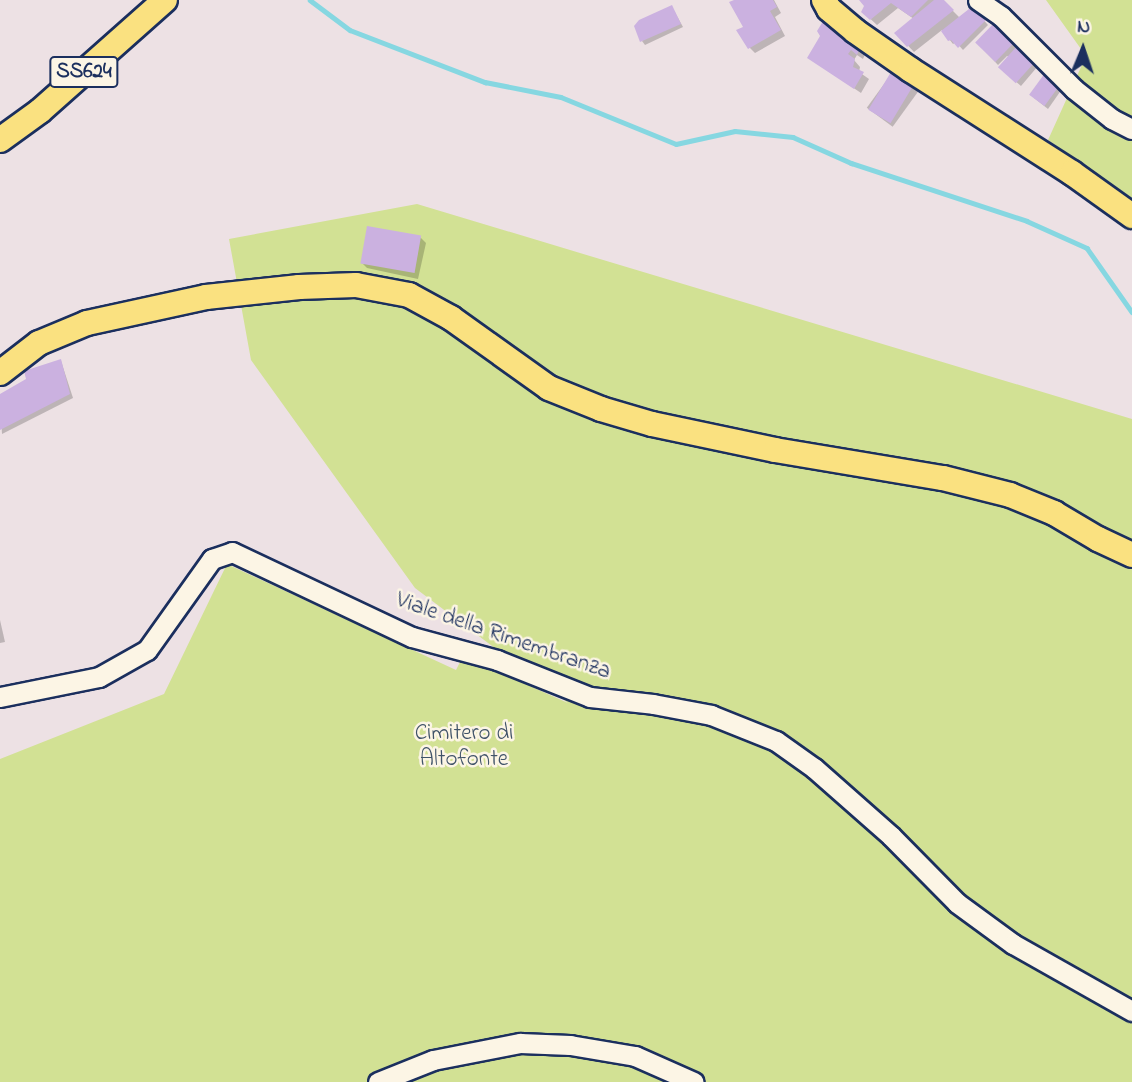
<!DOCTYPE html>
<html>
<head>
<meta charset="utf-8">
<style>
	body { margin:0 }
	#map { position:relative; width:1132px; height:1082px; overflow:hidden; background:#ede1e4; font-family:"Indie Flower",sans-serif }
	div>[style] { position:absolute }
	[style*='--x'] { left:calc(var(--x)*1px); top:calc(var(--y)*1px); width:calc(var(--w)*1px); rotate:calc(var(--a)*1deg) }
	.green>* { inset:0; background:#d2e194 }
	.shadow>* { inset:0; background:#0003; transform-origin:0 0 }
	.stream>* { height:4.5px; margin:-2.25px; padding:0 2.25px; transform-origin:2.25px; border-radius:2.25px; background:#86d7e1 }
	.building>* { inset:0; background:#cbb1e0; transform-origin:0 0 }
	.roads { filter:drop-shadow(2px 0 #1b2f5e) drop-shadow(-2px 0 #1b2f5e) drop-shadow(0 2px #1b2f5e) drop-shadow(0 -2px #1b2f5e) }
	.minor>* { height:19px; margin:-9.5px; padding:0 9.5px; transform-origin:9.5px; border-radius:9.5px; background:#fcf5e5 }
	.major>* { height:24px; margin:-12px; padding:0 12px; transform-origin:12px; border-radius:12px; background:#fae180 }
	span { translate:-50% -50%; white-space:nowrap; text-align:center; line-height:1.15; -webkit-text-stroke:5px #fcf5e5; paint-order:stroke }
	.shield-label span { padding:2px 5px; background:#fcf5e5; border:2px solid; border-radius:5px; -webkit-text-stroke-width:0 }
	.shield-label { font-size:21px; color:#1b2f5e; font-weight:700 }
	.street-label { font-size:23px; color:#1b2f5e }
	.park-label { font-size:23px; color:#405369 }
	.north { position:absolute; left:1048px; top:14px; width:70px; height:70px; -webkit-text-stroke:5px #fcf5e5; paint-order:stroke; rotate:2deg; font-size:19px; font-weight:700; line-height:28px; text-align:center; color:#1b2f5e }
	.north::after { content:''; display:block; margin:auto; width:24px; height:32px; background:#1b2f5e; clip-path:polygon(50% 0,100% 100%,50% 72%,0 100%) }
</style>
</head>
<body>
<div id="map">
	<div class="green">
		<i style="clip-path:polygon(1046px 0,1132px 0,1132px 198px,1048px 140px,1086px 56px)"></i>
		<i style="clip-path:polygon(417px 204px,1132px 419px,1132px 1082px,0 1082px,0 759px,164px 694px,227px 564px,456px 670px,463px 656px,568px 703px,415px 588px,251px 360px,229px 239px)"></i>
	</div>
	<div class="shadow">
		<i style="clip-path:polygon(738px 0,774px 0,781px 13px,775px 17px,785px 36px,755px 53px,749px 47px)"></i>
		<i style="clip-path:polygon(861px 0,942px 0,960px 18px,973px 8px,988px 25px,963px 50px,956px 42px,953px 44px,942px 30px,914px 52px,896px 33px,914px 19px,898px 8px,877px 25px,863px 12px,866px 6px)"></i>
		<i style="clip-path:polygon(672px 7px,683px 27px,645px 45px,642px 41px)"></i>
		<i style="clip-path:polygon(996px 23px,1038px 66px,1021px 86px,1000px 68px,1009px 57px,1007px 56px,998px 65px,977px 43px)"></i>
		<i style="clip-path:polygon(819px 31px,866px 52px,863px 59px,857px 55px,854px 60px,860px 67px,859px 72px,869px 79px,861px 93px,809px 58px,822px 36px)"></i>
		<i style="left:895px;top:69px;width:32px;height:48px;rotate:36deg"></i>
		<i style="clip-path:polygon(1046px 76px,1062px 89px,1048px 109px,1034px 98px)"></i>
		<i style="clip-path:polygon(420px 237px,426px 243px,418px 279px,367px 268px,361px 262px)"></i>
		<i style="clip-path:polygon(61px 361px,73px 398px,2px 434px,0 396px)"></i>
		<i style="clip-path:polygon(0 620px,5px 642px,0 643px)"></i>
	</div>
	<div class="stream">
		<i style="--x:310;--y:0;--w:50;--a:36.9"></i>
		<i style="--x:350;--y:30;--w:145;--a:21.1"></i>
		<i style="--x:485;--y:82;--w:77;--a:11.2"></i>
		<i style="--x:561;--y:97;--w:124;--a:22.2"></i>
		<i style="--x:676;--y:144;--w:60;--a:-12.4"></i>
		<i style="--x:735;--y:131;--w:58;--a:5.9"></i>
		<i style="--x:793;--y:137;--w:64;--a:24.1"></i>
		<i style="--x:851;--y:163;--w:185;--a:18.2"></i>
		<i style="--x:1027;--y:221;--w:66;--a:24.2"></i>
		<i style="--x:1087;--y:248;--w:78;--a:54.9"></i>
	</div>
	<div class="building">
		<i style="clip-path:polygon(734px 0,773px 0,777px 7px,770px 11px,781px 30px,748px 49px,736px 30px,743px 27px,729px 2px)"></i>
		<i style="clip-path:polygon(859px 0,928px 0,911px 17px,891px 3px,870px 20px,861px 12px,864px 6px)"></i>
		<i style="clip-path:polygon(934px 0,944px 0,954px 10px,907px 47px,894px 33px)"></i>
		<i style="clip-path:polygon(672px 5px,681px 24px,640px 42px,634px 26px,639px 20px)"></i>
		<i style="clip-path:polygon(974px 5px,986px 20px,958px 48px,951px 40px,948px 41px,941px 31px)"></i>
		<i style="left:996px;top:21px;width:28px;height:30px;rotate:44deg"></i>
		<i style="clip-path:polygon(831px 22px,861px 44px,857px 55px,851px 50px,848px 54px,855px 59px,853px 67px,864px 72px,854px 89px,807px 58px,820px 36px,817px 31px,822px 23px)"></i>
		<i style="left:1018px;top:45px;width:24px;height:30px;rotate:42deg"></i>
		<i style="left:894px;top:67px;width:26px;height:50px;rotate:31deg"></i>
		<i style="left:1045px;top:73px;width:19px;height:27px;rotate:36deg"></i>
		<i style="left:367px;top:226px;width:55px;height:38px;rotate:10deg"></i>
		<i style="clip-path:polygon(61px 359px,70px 394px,0 430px,0 394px,26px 379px,24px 371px)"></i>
	</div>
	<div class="roads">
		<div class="minor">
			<i style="--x:978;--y:0;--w:28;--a:35"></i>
			<i style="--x:1001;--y:16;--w:103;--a:45"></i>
			<i style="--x:1074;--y:89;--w:48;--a:38.3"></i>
			<i style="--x:1112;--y:119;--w:22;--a:27"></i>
			<i style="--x:0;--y:697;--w:101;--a:-11.4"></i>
			<i style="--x:99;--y:677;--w:55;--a:-29.4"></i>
			<i style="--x:147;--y:650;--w:112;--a:-54.5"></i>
			<i style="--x:212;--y:559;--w:21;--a:-19"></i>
			<i style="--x:232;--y:552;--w:199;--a:25.3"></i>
			<i style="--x:412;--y:637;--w:88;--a:15.1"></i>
			<i style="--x:497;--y:660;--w:100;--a:21.7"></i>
			<i style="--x:590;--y:697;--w:63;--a:6.3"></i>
			<i style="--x:653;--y:704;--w:59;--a:10.7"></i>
			<i style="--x:711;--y:715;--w:70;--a:21.8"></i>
			<i style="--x:776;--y:741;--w:47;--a:35.4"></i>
			<i style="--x:814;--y:768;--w:103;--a:41.4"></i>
			<i style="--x:891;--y:836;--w:94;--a:45.4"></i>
			<i style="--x:957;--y:903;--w:69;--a:36.2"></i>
			<i style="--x:1013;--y:944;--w:137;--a:29.4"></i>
			<i style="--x:378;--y:1082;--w:59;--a:-21.8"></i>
			<i style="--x:433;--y:1060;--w:89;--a:-11.1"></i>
			<i style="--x:520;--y:1043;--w:50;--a:2.3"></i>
			<i style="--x:570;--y:1045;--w:66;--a:9.6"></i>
			<i style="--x:635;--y:1056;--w:64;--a:23.8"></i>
		</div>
		<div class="major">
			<i style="--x:824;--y:0;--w:10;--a:61"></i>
			<i style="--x:829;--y:9;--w:34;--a:40"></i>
			<i style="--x:855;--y:31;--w:68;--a:34.9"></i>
			<i style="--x:911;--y:70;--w:191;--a:32.6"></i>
			<i style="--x:1072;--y:173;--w:74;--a:35.6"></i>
			<i style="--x:0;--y:140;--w:49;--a:-35.9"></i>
			<i style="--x:40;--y:111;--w:167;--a:-41.6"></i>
			<i style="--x:0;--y:373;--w:49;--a:-37.6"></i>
			<i style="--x:39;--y:343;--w:52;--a:-22.6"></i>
			<i style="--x:87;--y:323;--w:122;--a:-12.3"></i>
			<i style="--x:206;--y:297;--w:94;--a:-6.1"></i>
			<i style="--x:299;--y:287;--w:57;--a:-2"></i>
			<i style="--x:356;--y:285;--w:54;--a:10.7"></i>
			<i style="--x:409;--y:295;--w:48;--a:28.7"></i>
			<i style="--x:451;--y:318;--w:120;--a:35.5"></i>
			<i style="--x:549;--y:388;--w:56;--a:22"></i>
			<i style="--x:601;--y:409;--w:53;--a:16.4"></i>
			<i style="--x:652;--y:424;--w:126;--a:11.9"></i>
			<i style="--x:775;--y:450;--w:170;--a:9.5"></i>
			<i style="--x:943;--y:478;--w:69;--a:14.2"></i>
			<i style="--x:1010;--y:495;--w:48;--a:22.2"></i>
			<i style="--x:1054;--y:513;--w:51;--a:30.6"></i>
			<i style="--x:1098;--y:539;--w:38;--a:25"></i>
		</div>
	</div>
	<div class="shield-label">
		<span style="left:84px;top:72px">SS624</span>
	</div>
	<div class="street-label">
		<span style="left:503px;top:637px;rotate:19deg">Viale della Rimembranza</span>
	</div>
	<div class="park-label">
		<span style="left:464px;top:747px">Cimitero di<br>Altofonte</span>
	</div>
	<div class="north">N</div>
</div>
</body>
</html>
